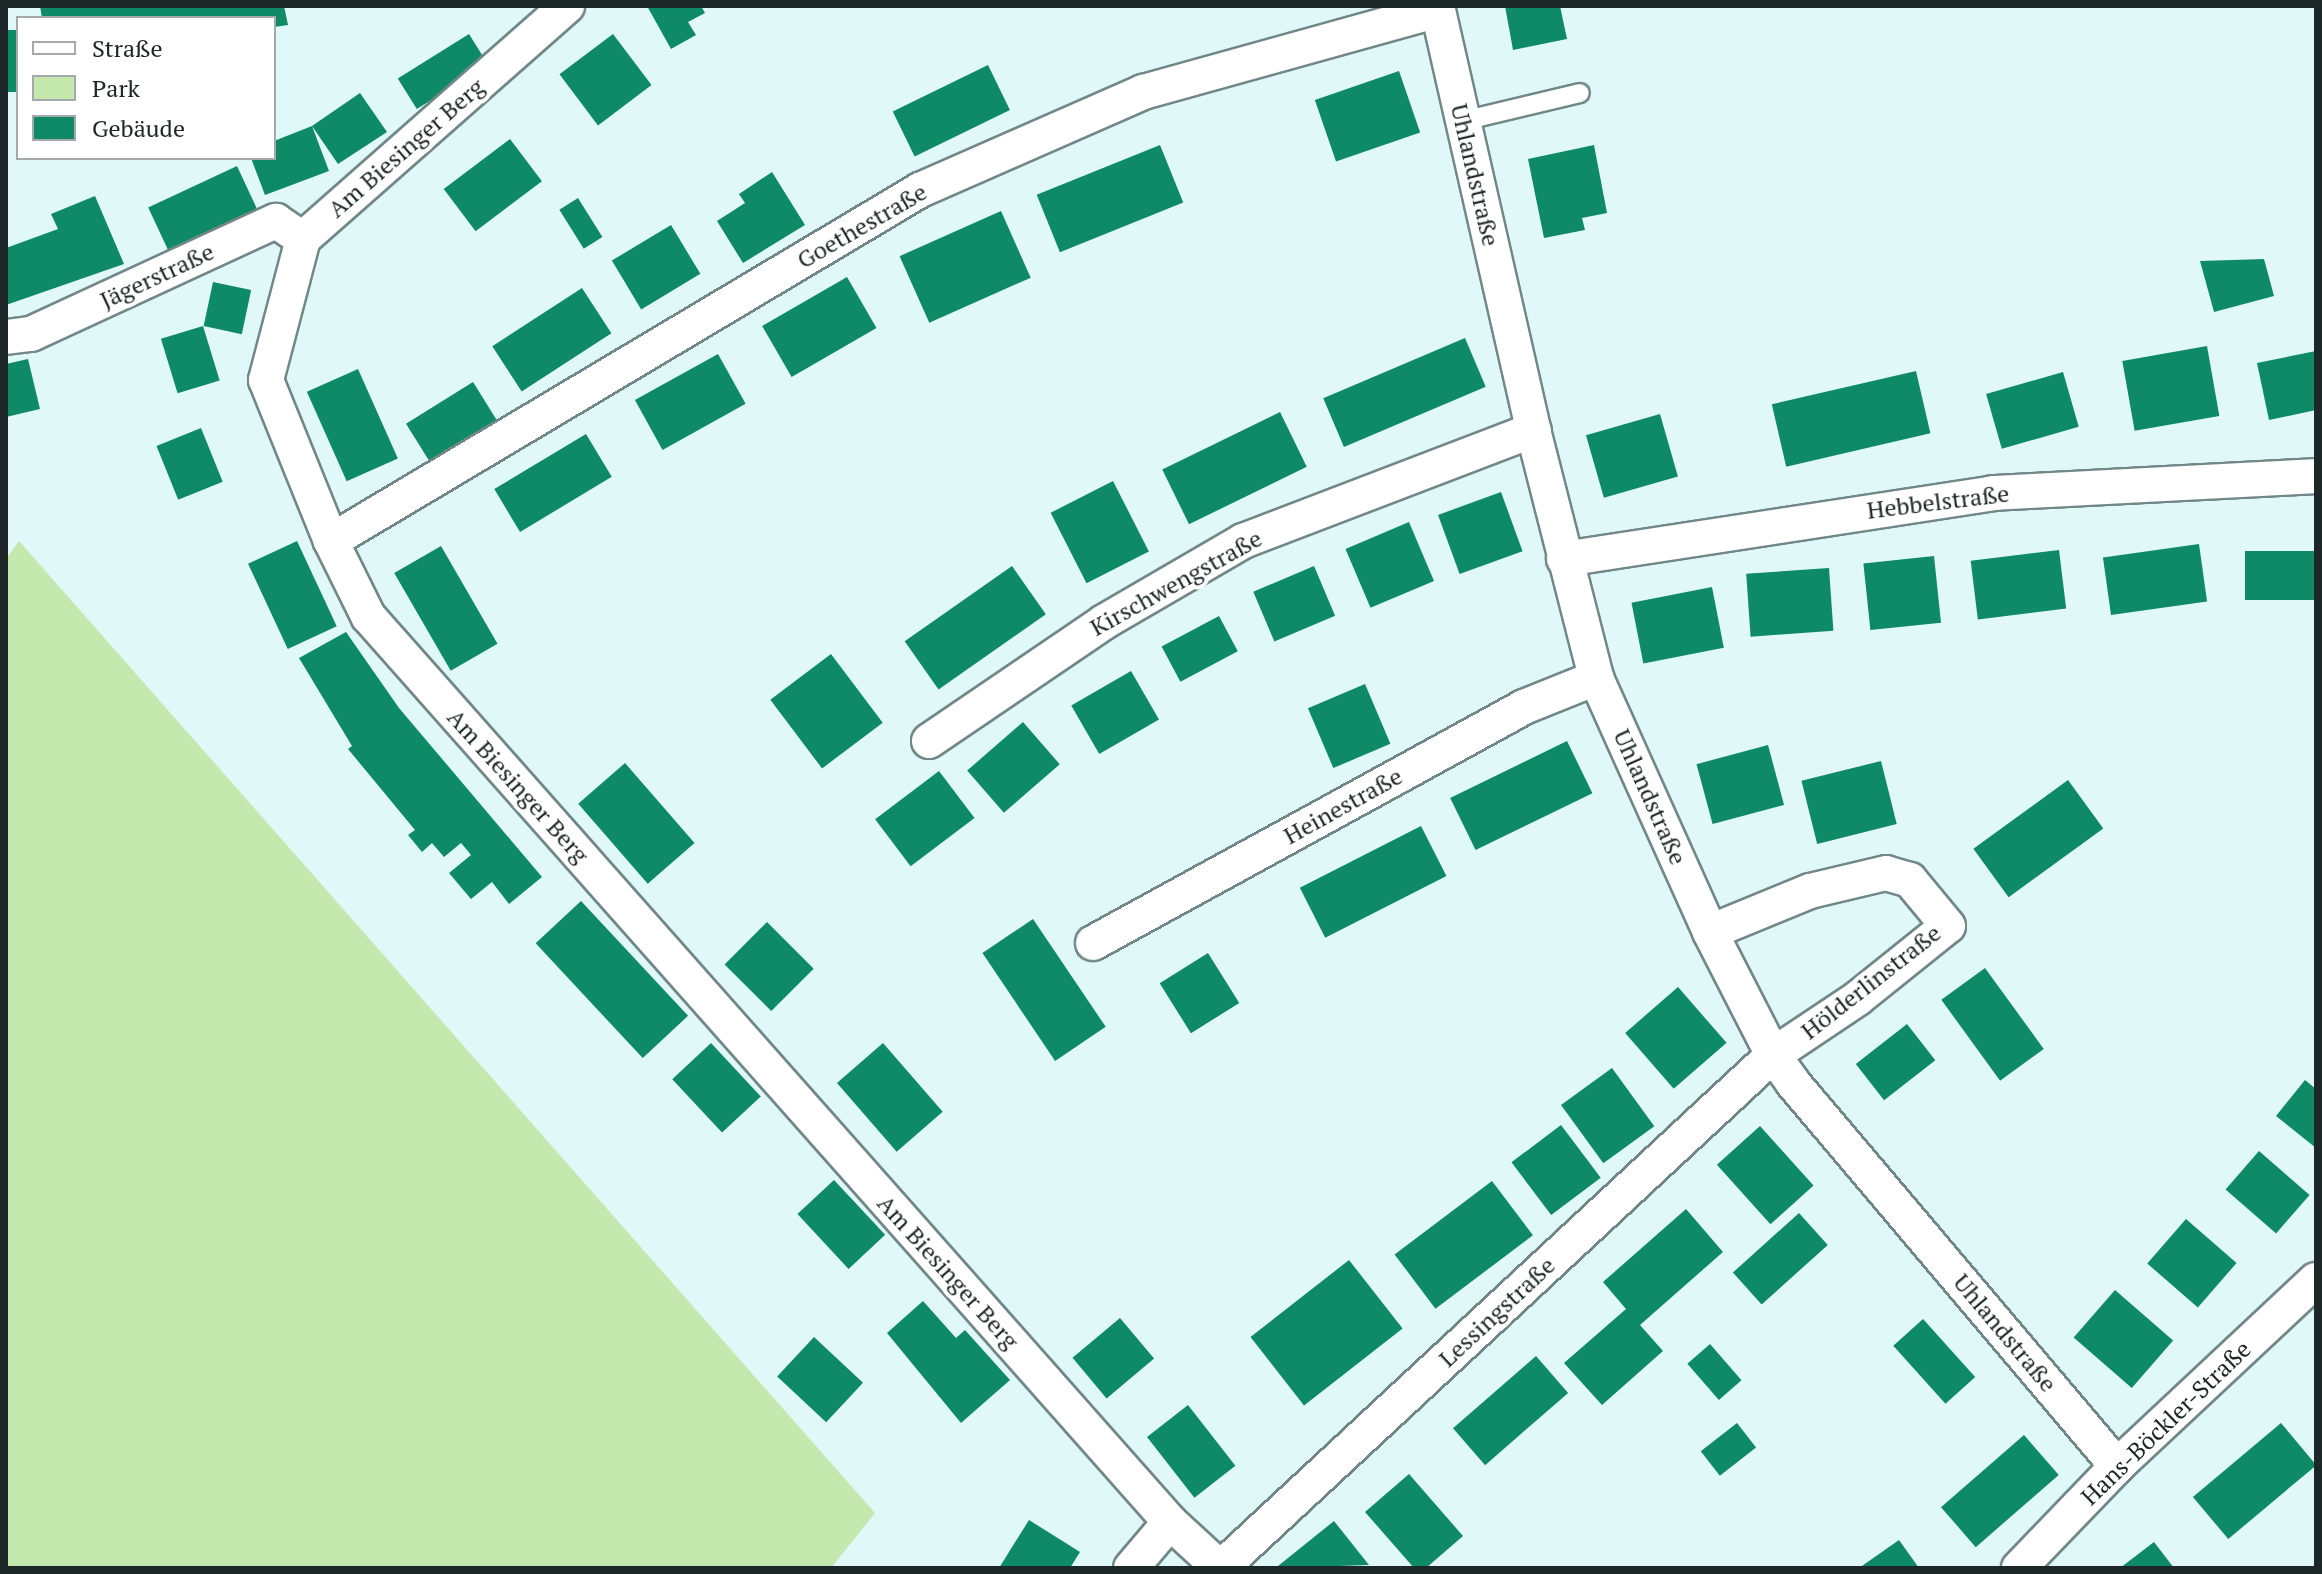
<!DOCTYPE html>
<html>
<head>
<meta charset="utf-8">
<style>
	body { margin:0 }
	#map { position:relative; width:2322px; height:1574px; overflow:hidden; background:#e1f8f9; font-family:"PT Serif",serif }
	div>[style] { position:absolute }
	[style*='--x'] { left:calc(var(--x)*1px); top:calc(var(--y)*1px); width:calc(var(--w)*1px); rotate:calc(var(--a)*1deg) }
	.green>* { inset:0; background:#c5e8ae }
	.building>* { inset:0; background:#0f8a66; transform-origin:0 0 }
	.roads { filter:drop-shadow(2px 0 #728788) drop-shadow(-2px 0 #728788) drop-shadow(0 2px #728788) drop-shadow(0 -2px #728788) }
	.lane>* { height:18px; margin:-9px; padding:0 9px; transform-origin:9px; border-radius:9px; background:#fff }
	.street>* { height:34px; margin:-17px; padding:0 17px; transform-origin:17px; border-radius:17px; background:#fff }
	span { translate:-50% -50%; white-space:nowrap; text-align:center; line-height:1.15; -webkit-text-stroke:8px #fff; paint-order:stroke }
	.street-label { font-size:24px; color:#1e2727 }
	.frame { position:absolute; inset:0; border:8px solid #1e2727; pointer-events:none }
	.legend { position:absolute; left:16px; top:16px; width:260px; height:144px; box-sizing:border-box; background:#fff; border:2px solid #a5a9a9; margin:0; padding:10px 14px; list-style:none; font-size:24px; color:#1e2727 }
	.legend li { display:flex; align-items:center; gap:16px; height:40px }
	.legend b { width:40px; border:2px solid #a5a9a9 }
</style>
</head>
<body>
<div id="map">
	<div class="green">
		<i style="clip-path:polygon(19px 541px,875px 1513px,831px 1568px,6px 1568px,6px 559px)"></i>
	</div>
	<div class="building">
		<i style="clip-path:polygon(40px 6px,284px 6px,288px 25px,274px 27px,274px 18px,42px 18px)"></i>
		<i style="clip-path:polygon(647px 6px,701px 6px,705px 13px,688px 22px,696px 35px,671px 49px)"></i>
		<i style="clip-path:polygon(1505px 6px,1560px 6px,1567px 39px,1513px 50px)"></i>
		<i style="left:18px;top:30px;width:62px;height:12px;rotate:90deg"></i>
		<i style="left:469px;top:34px;width:36px;height:84px;rotate:58deg"></i>
		<i style="left:613px;top:34px;width:64px;height:67px;rotate:53deg"></i>
		<i style="left:988px;top:65px;width:50px;height:106px;rotate:64deg"></i>
		<i style="left:1399px;top:71px;width:65px;height:89px;rotate:71deg"></i>
		<i style="clip-path:polygon(360px 93px,387px 132px,338px 164px,312px 126px,329px 171px,265px 195px,251px 158px,274px 158px,274px 141px,312px 126px)"></i>
		<i style="left:510px;top:139px;width:53px;height:83px;rotate:53deg"></i>
		<i style="left:1160px;top:145px;width:62px;height:133px;rotate:68deg"></i>
		<i style="clip-path:polygon(1594px 145px,1607px 213px,1582px 218px,1585px 230px,1544px 238px,1528px 159px)"></i>
		<i style="left:237px;top:166px;width:54px;height:98px;rotate:65deg"></i>
		<i style="clip-path:polygon(772px 172px,805px 225px,743px 263px,717px 221px,745px 203px,739px 194px)"></i>
		<i style="clip-path:polygon(95px 196px,124px 264px,6px 305px,6px 248px,58px 229px,51px 214px)"></i>
		<i style="left:578px;top:198px;width:46px;height:22px;rotate:58deg"></i>
		<i style="left:1001px;top:211px;width:73px;height:111px;rotate:66deg"></i>
		<i style="left:671px;top:225px;width:57px;height:69px;rotate:59deg"></i>
		<i style="clip-path:polygon(2264px 259px,2274px 296px,2214px 312px,2200px 261px)"></i>
		<i style="left:847px;top:277px;width:59px;height:98px;rotate:60deg"></i>
		<i style="left:213px;top:282px;width:39px;height:45px;rotate:12deg"></i>
		<i style="left:582px;top:288px;width:54px;height:107px;rotate:57deg"></i>
		<i style="left:203px;top:326px;width:57px;height:44px;rotate:73deg"></i>
		<i style="left:1465px;top:338px;width:53px;height:154px;rotate:67deg"></i>
		<i style="left:2207px;top:346px;width:71px;height:86px;rotate:80deg"></i>
		<i style="clip-path:polygon(2316px 351px,2316px 410px,2269px 420px,2257px 363px)"></i>
		<i style="left:718px;top:354px;width:57px;height:95px;rotate:61deg"></i>
		<i style="clip-path:polygon(28px 359px,40px 409px,6px 417px,6px 364px)"></i>
		<i style="left:358px;top:369px;width:98px;height:56px;rotate:66deg"></i>
		<i style="left:1916px;top:371px;width:64px;height:148px;rotate:77deg"></i>
		<i style="left:2063px;top:372px;width:57px;height:80px;rotate:74deg"></i>
		<i style="left:473px;top:382px;width:45px;height:79px;rotate:58deg"></i>
		<i style="left:1280px;top:412px;width:61px;height:131px;rotate:64deg"></i>
		<i style="left:1660px;top:414px;width:65px;height:77px;rotate:74deg"></i>
		<i style="left:201px;top:428px;width:58px;height:48px;rotate:68deg"></i>
		<i style="left:586px;top:434px;width:50px;height:107px;rotate:59deg"></i>
		<i style="left:1113px;top:481px;width:79px;height:70px;rotate:63deg"></i>
		<i style="left:1501px;top:492px;width:63px;height:67px;rotate:70deg"></i>
		<i style="left:1409px;top:522px;width:64px;height:69px;rotate:67deg"></i>
		<i style="left:297px;top:541px;width:94px;height:54px;rotate:65deg"></i>
		<i style="left:2199px;top:544px;width:58px;height:97px;rotate:82deg"></i>
		<i style="left:441px;top:546px;width:113px;height:54px;rotate:60deg"></i>
		<i style="left:2059px;top:550px;width:59px;height:89px;rotate:83deg"></i>
		<i style="left:2316px;top:551px;width:49px;height:71px;rotate:90deg"></i>
		<i style="left:1934px;top:556px;width:67px;height:71px;rotate:84deg"></i>
		<i style="left:1012px;top:566px;width:59px;height:131px;rotate:55deg"></i>
		<i style="left:1314px;top:566px;width:54px;height:66px;rotate:67deg"></i>
		<i style="left:1829px;top:568px;width:63px;height:83px;rotate:86deg"></i>
		<i style="left:1712px;top:587px;width:62px;height:82px;rotate:79deg"></i>
		<i style="left:1219px;top:616px;width:40px;height:65px;rotate:62deg"></i>
		<i style="clip-path:polygon(346px 632px,399px 708px,542px 877px,509px 904px,492px 882px,471px 899px,449px 873px,471px 855px,467px 850px,461px 843px,444px 857px,432px 843px,422px 852px,408px 835px,415px 830px,348px 749px,352px 746px,299px 658px)"></i>
		<i style="left:831px;top:654px;width:86px;height:76px;rotate:53deg"></i>
		<i style="left:1131px;top:671px;width:56px;height:69px;rotate:60deg"></i>
		<i style="left:1365px;top:684px;width:65px;height:62px;rotate:67deg"></i>
		<i style="left:1023px;top:722px;width:56px;height:74px;rotate:49deg"></i>
		<i style="left:1567px;top:741px;width:58px;height:130px;rotate:64deg"></i>
		<i style="left:1768px;top:745px;width:62px;height:74px;rotate:75deg"></i>
		<i style="left:1881px;top:761px;width:65px;height:82px;rotate:76deg"></i>
		<i style="left:625px;top:763px;width:106px;height:62px;rotate:49deg"></i>
		<i style="left:939px;top:771px;width:59px;height:80px;rotate:53deg"></i>
		<i style="left:2068px;top:780px;width:60px;height:117px;rotate:54deg"></i>
		<i style="left:1421px;top:826px;width:56px;height:136px;rotate:63deg"></i>
		<i style="left:581px;top:901px;width:157px;height:62px;rotate:47deg"></i>
		<i style="left:1033px;top:919px;width:130px;height:61px;rotate:56deg"></i>
		<i style="left:767px;top:922px;width:66px;height:60px;rotate:45deg"></i>
		<i style="left:1208px;top:953px;width:59px;height:57px;rotate:58deg"></i>
		<i style="left:1985px;top:968px;width:100px;height:54px;rotate:54deg"></i>
		<i style="left:1678px;top:987px;width:74px;height:70px;rotate:49deg"></i>
		<i style="left:1907px;top:1024px;width:46px;height:65px;rotate:52deg"></i>
		<i style="left:711px;top:1043px;width:73px;height:53px;rotate:47deg"></i>
		<i style="left:883px;top:1043px;width:91px;height:61px;rotate:49deg"></i>
		<i style="left:1612px;top:1068px;width:72px;height:63px;rotate:54deg"></i>
		<i style="clip-path:polygon(2305px 1080px,2316px 1089px,2316px 1148px,2276px 1116px)"></i>
		<i style="left:1561px;top:1125px;width:66px;height:62px;rotate:53deg"></i>
		<i style="left:1760px;top:1126px;width:80px;height:58px;rotate:48deg"></i>
		<i style="left:2259px;top:1151px;width:67px;height:51px;rotate:41deg"></i>
		<i style="left:834px;top:1180px;width:75px;height:50px;rotate:47deg"></i>
		<i style="left:1492px;top:1181px;width:68px;height:122px;rotate:53deg"></i>
		<i style="clip-path:polygon(1686px 1209px,1723px 1252px,1640px 1325px,1663px 1351px,1602px 1405px,1564px 1363px,1626px 1309px,1603px 1282px)"></i>
		<i style="left:1799px;top:1213px;width:43px;height:89px;rotate:48deg"></i>
		<i style="left:2186px;top:1219px;width:67px;height:59px;rotate:41deg"></i>
		<i style="left:1349px;top:1260px;width:87px;height:125px;rotate:52deg"></i>
		<i style="left:2115px;top:1290px;width:77px;height:63px;rotate:41deg"></i>
		<i style="clip-path:polygon(923px 1301px,956px 1338px,965px 1330px,1010px 1380px,961px 1423px,887px 1333px)"></i>
		<i style="left:1120px;top:1318px;width:53px;height:62px;rotate:50deg"></i>
		<i style="left:1923px;top:1319px;width:78px;height:40px;rotate:48deg"></i>
		<i style="left:814px;top:1337px;width:67px;height:54px;rotate:43deg"></i>
		<i style="left:1710px;top:1344px;width:48px;height:30px;rotate:49deg"></i>
		<i style="left:1536px;top:1356px;width:49px;height:110px;rotate:49deg"></i>
		<i style="left:1188px;top:1405px;width:77px;height:52px;rotate:52deg"></i>
		<i style="left:1737px;top:1423px;width:31px;height:46px;rotate:52deg"></i>
		<i style="left:2281px;top:1423px;width:55px;height:115px;rotate:50deg"></i>
		<i style="left:2024px;top:1435px;width:53px;height:110px;rotate:49deg"></i>
		<i style="clip-path:polygon(1409px 1474px,1463px 1536px,1426px 1568px,1414px 1568px,1365px 1512px)"></i>
		<i style="clip-path:polygon(1029px 1520px,1080px 1552px,1070px 1568px,999px 1568px)"></i>
		<i style="clip-path:polygon(1334px 1521px,1369px 1565px,1279px 1568px,1278px 1566px)"></i>
		<i style="clip-path:polygon(1899px 1540px,1919px 1568px,1859px 1568px)"></i>
		<i style="clip-path:polygon(2154px 1542px,2174px 1568px,2120px 1568px)"></i>
	</div>
	<div class="roads">
		<div class="lane">
			<i style="--x:1463;--y:121;--w:120;--a:-13.5"></i>
		</div>
		<div class="street">
			<i style="--x:567;--y:6;--w:352;--a:138.6"></i>
			<i style="--x:303;--y:239;--w:146;--a:104.7"></i>
			<i style="--x:266;--y:380;--w:174;--a:68"></i>
			<i style="--x:331;--y:541;--w:84;--a:63.7"></i>
			<i style="--x:368;--y:616;--w:1210;--a:48.48"></i>
			<i style="--x:1170;--y:1522;--w:68;--a:42.6"></i>
			<i style="--x:1437;--y:6;--w:435;--a:77.2"></i>
			<i style="--x:1533;--y:430;--w:256;--a:75.7"></i>
			<i style="--x:1596;--y:678;--w:278;--a:65.8"></i>
			<i style="--x:1710;--y:932;--w:138;--a:62.9"></i>
			<i style="--x:1773;--y:1055;--w:34;--a:54"></i>
			<i style="--x:1793;--y:1083;--w:502;--a:49.77"></i>
			<i style="--x:6;--y:337;--w:25;--a:-7"></i>
			<i style="--x:31;--y:334;--w:270;--a:-24.8"></i>
			<i style="--x:276;--y:221;--w:32;--a:34"></i>
			<i style="--x:331;--y:541;--w:686;--a:-30.79"></i>
			<i style="--x:920;--y:190;--w:244;--a:-23.7"></i>
			<i style="--x:1143;--y:92;--w:306;--a:-15.5"></i>
			<i style="--x:1564;--y:559;--w:434;--a:-8.7"></i>
			<i style="--x:1993;--y:493;--w:323;--a:-3"></i>
			<i style="--x:929;--y:741;--w:212;--a:-34.2"></i>
			<i style="--x:1104;--y:622;--w:161;--a:-30.2"></i>
			<i style="--x:1243;--y:541;--w:311;--a:-20.9"></i>
			<i style="--x:1093;--y:943;--w:491;--a:-28.7"></i>
			<i style="--x:1524;--y:707;--w:78;--a:-21.9"></i>
			<i style="--x:1131;--y:1568;--w:60;--a:-49.7"></i>
			<i style="--x:1221;--y:1568;--w:754;--a:-42.9"></i>
			<i style="--x:1773;--y:1055;--w:102;--a:-33.8"></i>
			<i style="--x:1858;--y:998;--w:115;--a:-38.7"></i>
			<i style="--x:1948;--y:926;--w:60;--a:-129.6"></i>
			<i style="--x:1910;--y:880;--w:25;--a:-164"></i>
			<i style="--x:1886;--y:873;--w:78;--a:166.7"></i>
			<i style="--x:1810;--y:891;--w:108;--a:157.7"></i>
			<i style="--x:2019;--y:1568;--w:141;--a:-46.1"></i>
			<i style="--x:2117;--y:1466;--w:272;--a:-43.1"></i>
		</div>
	</div>
	<div class="street-label">
		<span style="left:406px;top:148px;rotate:-41deg">Am Biesinger Berg</span>
		<span style="left:1475px;top:175px;rotate:77deg">Uhlandstraße</span>
		<span style="left:862px;top:226px;rotate:-30deg">Goethestraße</span>
		<span style="left:157px;top:276px;rotate:-25deg">Jägerstraße</span>
		<span style="left:1938px;top:502px;rotate:-7deg">Hebbelstraße</span>
		<span style="left:1176px;top:583px;rotate:-29deg">Kirschwengstraße</span>
		<span style="left:518px;top:786px;rotate:48deg">Am Biesinger Berg</span>
		<span style="left:1650px;top:797px;rotate:66deg">Uhlandstraße</span>
		<span style="left:1343px;top:806px;rotate:-29deg">Heinestraße</span>
		<span style="left:1871px;top:982px;rotate:-38deg">Hölderlinstraße</span>
		<span style="left:948px;top:1272px;rotate:48deg">Am Biesinger Berg</span>
		<span style="left:1497px;top:1312px;rotate:-43deg">Lessingstraße</span>
		<span style="left:2005px;top:1333px;rotate:50deg">Uhlandstraße</span>
		<span style="left:2166px;top:1423px;rotate:-44deg">Hans-Böckler-Straße</span>
	</div>
	<div class="frame"></div>
	<ul class="legend">
	<li><b style="height:10px;background:#fff"></b>Straße</li>
	<li><b style="height:22px;background:#c5e8ae"></b>Park</li>
	<li><b style="height:22px;background:#0f8a66"></b>Gebäude</li>
	</ul>
</div>
</body>
</html>
